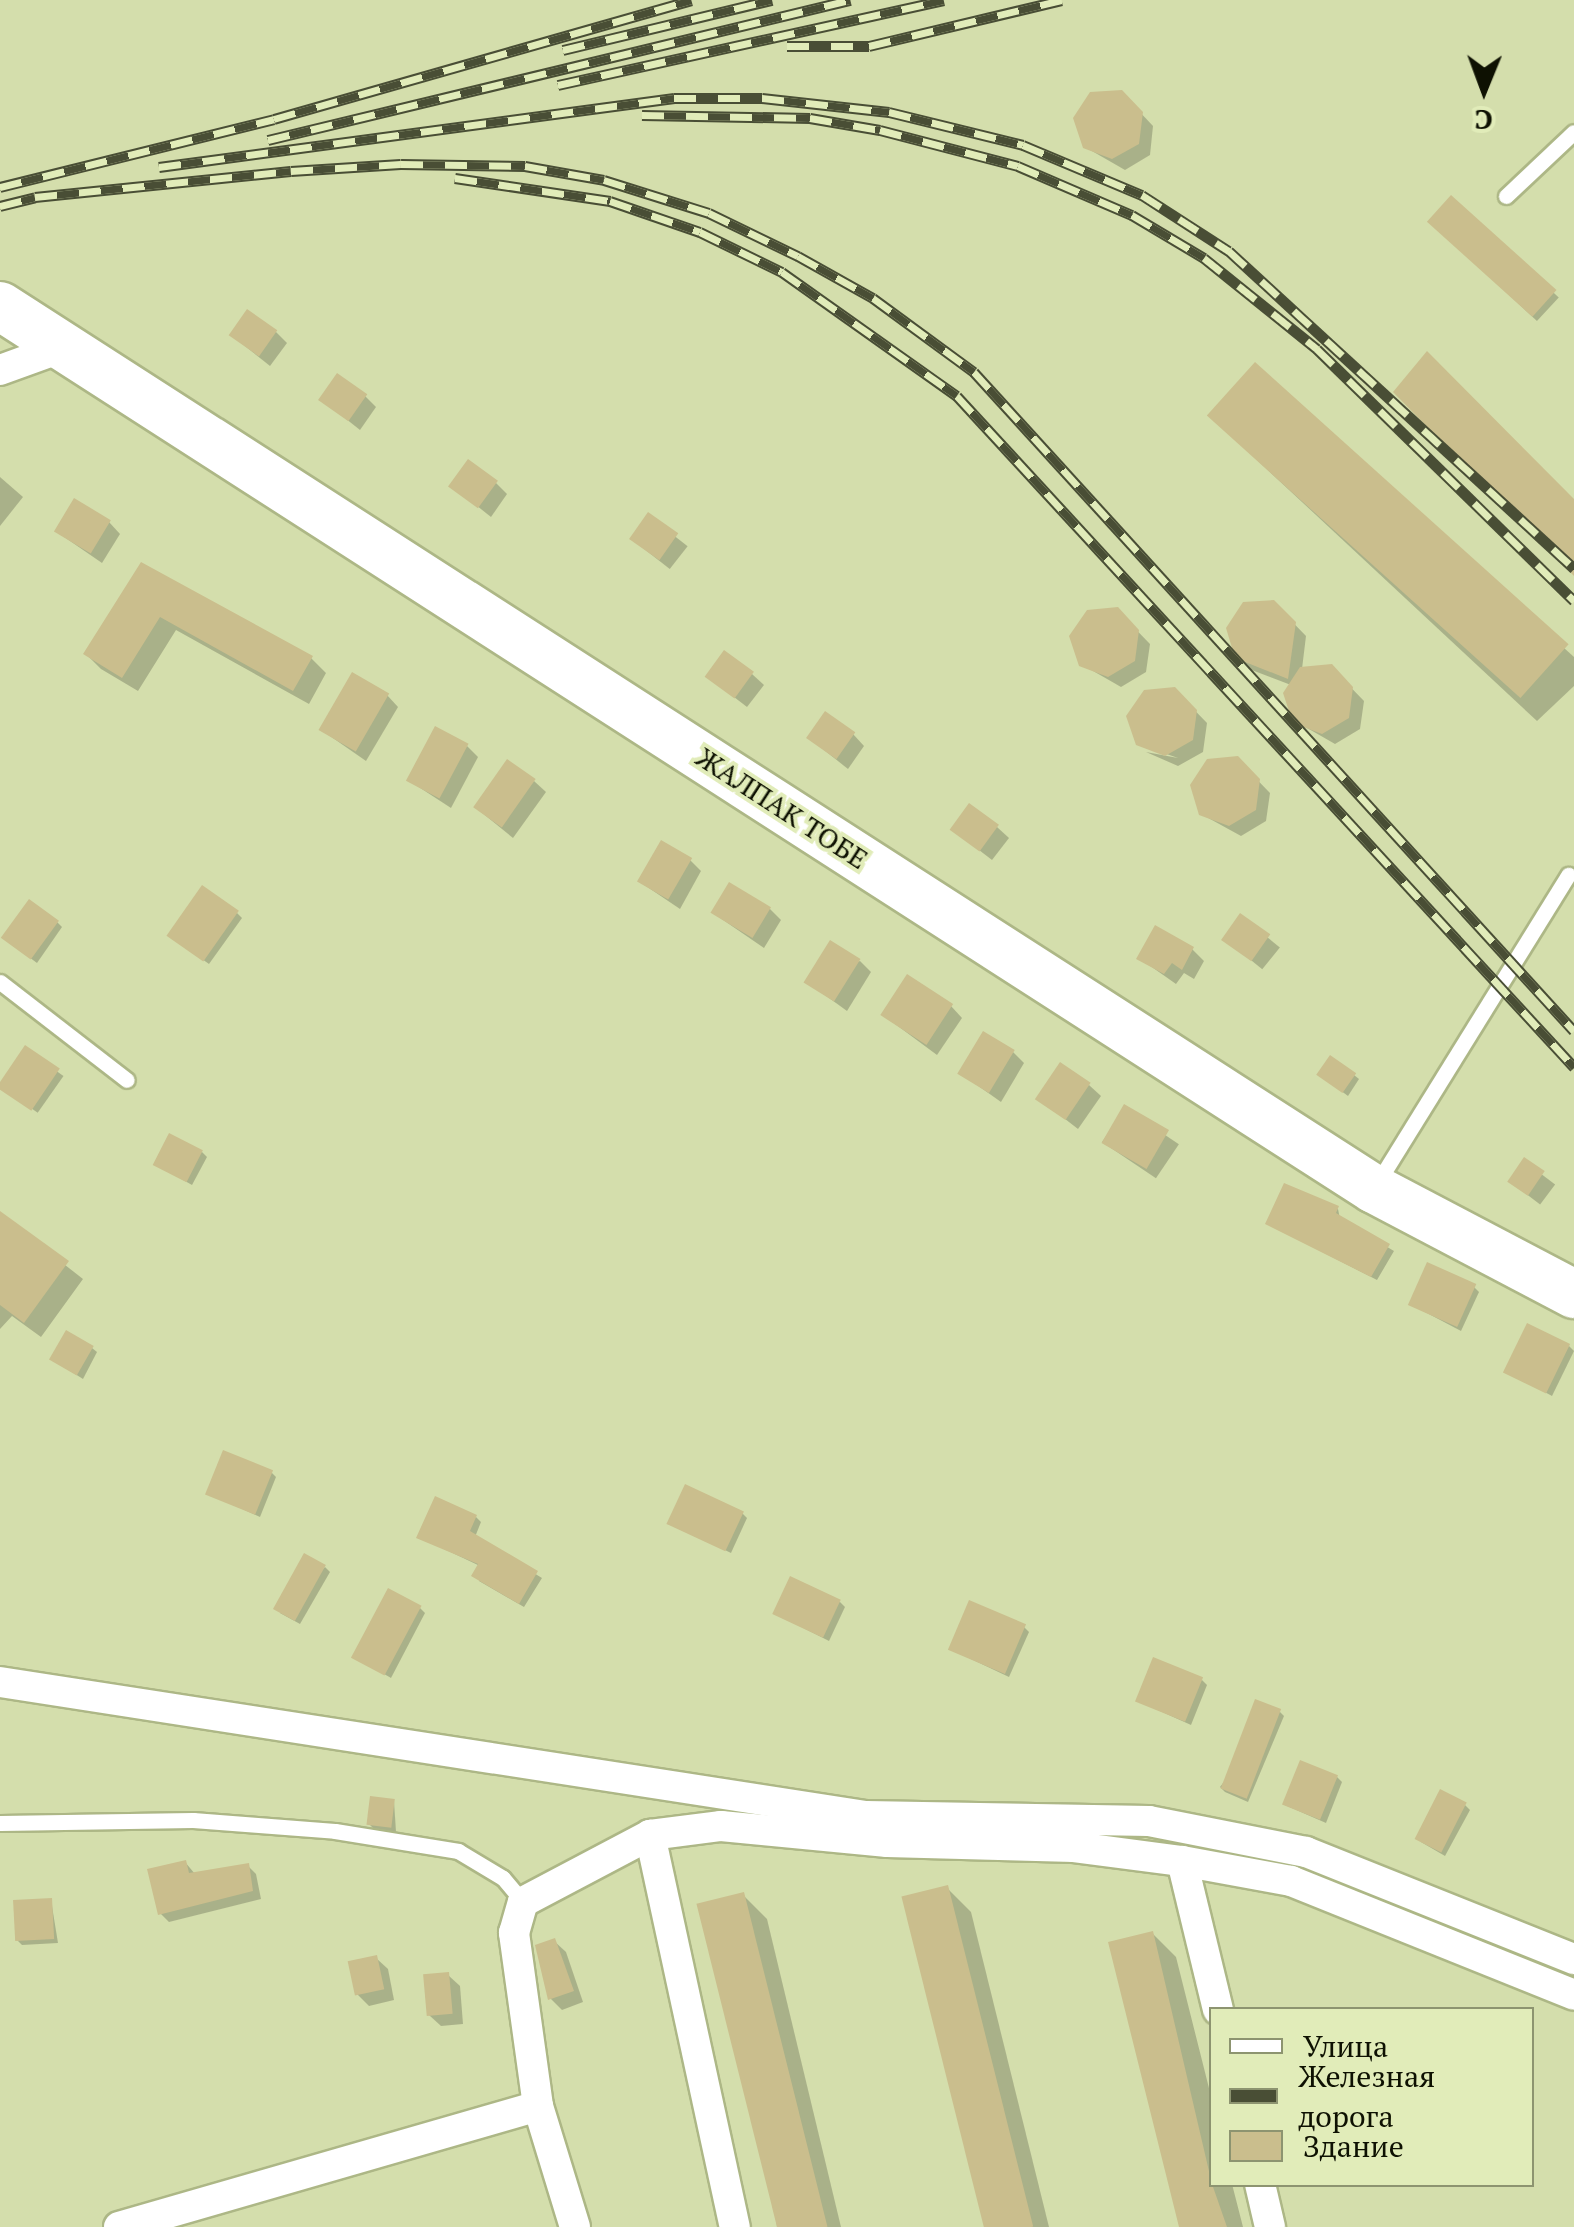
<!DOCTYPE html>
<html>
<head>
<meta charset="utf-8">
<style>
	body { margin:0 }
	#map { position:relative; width:1574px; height:2227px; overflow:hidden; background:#d4deac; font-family:"PT Serif",serif }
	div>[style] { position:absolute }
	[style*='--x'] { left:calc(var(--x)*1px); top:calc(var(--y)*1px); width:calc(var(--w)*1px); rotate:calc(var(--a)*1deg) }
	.shadow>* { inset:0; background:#0003; transform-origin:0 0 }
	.building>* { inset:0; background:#cabe8d; transform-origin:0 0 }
	.roads { filter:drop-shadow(2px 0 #adb786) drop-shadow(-2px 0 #adb786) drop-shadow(0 2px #adb786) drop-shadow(0 -2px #adb786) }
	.service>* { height:15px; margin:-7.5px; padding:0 7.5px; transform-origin:7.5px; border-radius:7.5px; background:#fff }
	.minor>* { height:30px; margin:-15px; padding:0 15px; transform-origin:15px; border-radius:15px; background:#fff }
	.primary>* { height:48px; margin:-24px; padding:0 24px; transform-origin:24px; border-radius:24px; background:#fff }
	.rail>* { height:11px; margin-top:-5.5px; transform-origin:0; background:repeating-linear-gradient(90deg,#e1ecb9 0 22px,#494e35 0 44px); box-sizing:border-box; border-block:2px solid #494e35 }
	span { translate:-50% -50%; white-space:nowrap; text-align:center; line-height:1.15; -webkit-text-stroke:8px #e1ecb9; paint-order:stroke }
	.street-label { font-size:28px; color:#0e1102 }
	.legend { position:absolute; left:1209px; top:2007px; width:325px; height:180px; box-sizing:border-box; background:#e1ecb9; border:2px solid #8d9470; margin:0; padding:12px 18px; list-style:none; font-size:30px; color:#0e1102 }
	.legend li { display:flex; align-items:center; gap:20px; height:50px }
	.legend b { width:50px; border:2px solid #8d9470 }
	.north { position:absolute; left:1434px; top:40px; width:100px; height:100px; -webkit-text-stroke:8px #e1ecb9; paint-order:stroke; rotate:181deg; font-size:28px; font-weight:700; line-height:40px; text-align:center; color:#0e1102 }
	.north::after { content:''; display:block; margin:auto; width:35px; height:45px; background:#0e1102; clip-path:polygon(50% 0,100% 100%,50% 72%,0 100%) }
</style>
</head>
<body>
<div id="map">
	<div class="shadow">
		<i style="clip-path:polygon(1121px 92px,1153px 126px,1150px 155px,1125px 170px,1085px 147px)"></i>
		<i style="left:1452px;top:198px;width:146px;height:32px;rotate:43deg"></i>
		<i style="clip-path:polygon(276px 332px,287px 343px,270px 366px,231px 335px)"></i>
		<i style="clip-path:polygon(1255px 366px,1574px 657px,1574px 686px,1537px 721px,1228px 433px)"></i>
		<i style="clip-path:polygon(365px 396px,376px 407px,360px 430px,321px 399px)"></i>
		<i style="clip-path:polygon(0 477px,23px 497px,0 526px)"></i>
		<i style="clip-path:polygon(496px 483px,507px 494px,491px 517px,452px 486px)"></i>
		<i style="left:649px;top:516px;width:49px;height:29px;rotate:38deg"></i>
		<i style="clip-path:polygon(109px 522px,120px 534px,102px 563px,57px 532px)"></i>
		<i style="clip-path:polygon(142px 565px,311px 658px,326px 673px,309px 704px,176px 630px,138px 691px,101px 669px,86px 654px)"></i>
		<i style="clip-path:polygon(1273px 602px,1306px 636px,1302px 669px,1331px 667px,1364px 701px,1360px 729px,1335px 744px,1295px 721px,1291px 685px,1249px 669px,1237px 657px)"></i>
		<i style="clip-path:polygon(1117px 610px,1150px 644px,1146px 672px,1121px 687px,1081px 664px)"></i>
		<i style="clip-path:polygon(752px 674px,764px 685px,747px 707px,708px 677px)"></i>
		<i style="clip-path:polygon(1174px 689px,1207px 723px,1203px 752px,1178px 766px,1146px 752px,1178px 758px,1138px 744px)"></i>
		<i style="clip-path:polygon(387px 695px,398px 707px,366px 761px,320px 729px)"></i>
		<i style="clip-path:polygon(853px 734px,864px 746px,848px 769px,809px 738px)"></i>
		<i style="clip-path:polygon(467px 746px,478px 757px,451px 808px,408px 780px)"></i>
		<i style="clip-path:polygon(1237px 759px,1270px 793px,1266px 821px,1241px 836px,1201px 814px)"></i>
		<i style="clip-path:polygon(534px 781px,546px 792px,513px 838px,475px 807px)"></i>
		<i style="clip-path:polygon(997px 827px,1009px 838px,992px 860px,953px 830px)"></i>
		<i style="clip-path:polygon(690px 860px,701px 871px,680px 909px,640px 882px)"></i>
		<i style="clip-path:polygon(770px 909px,781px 920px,764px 948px,713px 913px)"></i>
		<i style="clip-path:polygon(237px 913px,242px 918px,209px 964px,174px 939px)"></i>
		<i style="left:1241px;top:916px;width:50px;height:28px;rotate:39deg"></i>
		<i style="clip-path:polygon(57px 922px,62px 927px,37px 963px,10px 943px)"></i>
		<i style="clip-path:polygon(1192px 949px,1204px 961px,1194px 979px,1184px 973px,1176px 984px,1139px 958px)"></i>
		<i style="clip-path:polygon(860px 961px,871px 972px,847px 1011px,807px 982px)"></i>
		<i style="clip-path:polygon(951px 1006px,962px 1018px,937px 1055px,883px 1015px)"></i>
		<i style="left:25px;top:1049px;width:47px;height:45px;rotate:35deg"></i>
		<i style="clip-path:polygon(1013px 1052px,1024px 1063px,1001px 1102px,960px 1073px)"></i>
		<i style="clip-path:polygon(1354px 1075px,1359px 1079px,1348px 1096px,1325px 1079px)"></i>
		<i style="clip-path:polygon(1089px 1085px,1101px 1096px,1078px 1129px,1038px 1098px)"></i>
		<i style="left:1125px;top:1108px;width:65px;height:41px;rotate:34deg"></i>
		<i style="clip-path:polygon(202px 1152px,207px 1157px,192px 1185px,155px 1164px)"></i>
		<i style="left:1524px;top:1161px;width:39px;height:25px;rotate:37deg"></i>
		<i style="clip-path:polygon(1338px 1209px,1340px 1219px,1394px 1251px,1377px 1280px,1268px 1224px)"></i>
		<i style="clip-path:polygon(0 1214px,83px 1279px,41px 1337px,12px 1316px,0 1329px)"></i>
		<i style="clip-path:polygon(1474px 1287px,1479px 1292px,1461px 1331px,1410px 1304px)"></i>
		<i style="clip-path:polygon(1569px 1346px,1574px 1351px,1552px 1396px,1506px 1371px)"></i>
		<i style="clip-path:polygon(92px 1348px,97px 1352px,83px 1379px,53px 1360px)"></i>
		<i style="clip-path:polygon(271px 1472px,276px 1477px,260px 1517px,208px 1493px)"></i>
		<i style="clip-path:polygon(742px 1513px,747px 1518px,731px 1553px,670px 1523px)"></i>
		<i style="clip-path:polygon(476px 1517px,481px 1522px,475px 1537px,542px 1578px,524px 1607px,479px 1581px,480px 1566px,419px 1537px)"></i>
		<i style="clip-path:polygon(325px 1567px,330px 1572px,300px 1624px,280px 1613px)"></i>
		<i style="clip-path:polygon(840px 1602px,845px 1607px,829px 1641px,776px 1614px)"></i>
		<i style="clip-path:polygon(420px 1608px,425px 1613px,391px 1678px,355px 1657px)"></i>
		<i style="clip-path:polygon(1024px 1627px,1029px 1632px,1009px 1677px,950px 1649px)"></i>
		<i style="clip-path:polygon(1202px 1680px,1207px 1685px,1191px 1725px,1138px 1701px)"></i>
		<i style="clip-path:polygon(1279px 1711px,1284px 1716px,1248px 1802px,1225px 1792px,1220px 1787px)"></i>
		<i style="clip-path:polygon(1337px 1777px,1342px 1782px,1326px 1823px,1285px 1805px)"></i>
		<i style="clip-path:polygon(394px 1801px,396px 1832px,374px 1829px,369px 1824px)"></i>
		<i style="clip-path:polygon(1465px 1805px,1470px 1810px,1445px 1856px,1421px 1842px)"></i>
		<i style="clip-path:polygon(185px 1862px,195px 1874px,248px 1866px,256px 1874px,261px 1899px,169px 1922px,160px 1913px)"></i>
		<i style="clip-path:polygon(947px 1888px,971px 1912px,1049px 2227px,987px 2227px)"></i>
		<i style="clip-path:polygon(743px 1895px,767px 1919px,841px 2227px,777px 2227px)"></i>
		<i style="clip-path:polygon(51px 1900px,58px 1943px,22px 1945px,17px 1940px)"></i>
		<i style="clip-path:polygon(1152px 1933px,1176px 1957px,1212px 2100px,1212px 2184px,1232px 2184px,1243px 2227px,1181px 2227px)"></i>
		<i style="clip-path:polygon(554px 1941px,566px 1952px,583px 2002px,562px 2010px,550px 1998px)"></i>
		<i style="clip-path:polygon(376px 1958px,388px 1969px,394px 2000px,369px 2006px,357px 1994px)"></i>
		<i style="clip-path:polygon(448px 1975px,460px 1986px,463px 2024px,441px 2026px,429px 2015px)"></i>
	</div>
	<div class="building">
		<i style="clip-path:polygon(1122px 90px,1143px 112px,1139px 144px,1112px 159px,1083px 148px,1073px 118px,1090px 92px)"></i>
		<i style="left:1451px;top:195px;width:142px;height:36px;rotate:42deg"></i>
		<i style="left:247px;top:309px;width:37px;height:32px;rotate:35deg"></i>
		<i style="clip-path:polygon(1427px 351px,1574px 499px,1574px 576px,1393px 392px)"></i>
		<i style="left:1255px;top:362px;width:422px;height:72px;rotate:42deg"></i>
		<i style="left:337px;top:373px;width:37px;height:33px;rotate:35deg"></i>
		<i style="left:468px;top:459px;width:37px;height:34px;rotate:36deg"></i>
		<i style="left:74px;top:498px;width:43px;height:39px;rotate:31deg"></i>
		<i style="left:648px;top:512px;width:37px;height:33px;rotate:35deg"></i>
		<i style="clip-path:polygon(141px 562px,313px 656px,293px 691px,160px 617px,122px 678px,83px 654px)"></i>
		<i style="clip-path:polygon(1274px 600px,1296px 622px,1288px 679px,1235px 658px,1226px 628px,1243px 602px)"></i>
		<i style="clip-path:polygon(1118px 607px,1139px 630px,1135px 661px,1108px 677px,1079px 666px,1069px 636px,1087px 610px)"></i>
		<i style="left:724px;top:650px;width:37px;height:33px;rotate:36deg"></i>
		<i style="clip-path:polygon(1332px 664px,1353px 687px,1349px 718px,1322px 734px,1293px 723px,1283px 693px,1300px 667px)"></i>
		<i style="left:352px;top:672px;width:43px;height:67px;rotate:30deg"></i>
		<i style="clip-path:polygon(1175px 687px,1197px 710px,1193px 740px,1165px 756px,1136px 745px,1126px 716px,1144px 690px)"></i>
		<i style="left:825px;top:711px;width:37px;height:33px;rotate:35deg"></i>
		<i style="left:435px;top:726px;width:38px;height:62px;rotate:28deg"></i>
		<i style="clip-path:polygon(1238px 756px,1260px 779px,1256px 810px,1229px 826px,1199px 815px,1190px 785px,1207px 759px)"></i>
		<i style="left:507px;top:759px;width:35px;height:59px;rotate:35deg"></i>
		<i style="left:969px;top:803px;width:37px;height:33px;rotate:36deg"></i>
		<i style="left:661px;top:840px;width:36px;height:48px;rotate:30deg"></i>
		<i style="left:729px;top:882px;width:49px;height:36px;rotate:31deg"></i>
		<i style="left:202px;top:885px;width:45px;height:62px;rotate:35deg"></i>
		<i style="left:29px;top:899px;width:37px;height:48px;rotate:36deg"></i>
		<i style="left:1240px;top:913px;width:37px;height:33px;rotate:35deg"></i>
		<i style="clip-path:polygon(1155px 925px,1194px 947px,1182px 970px,1172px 963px,1164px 974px,1136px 959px)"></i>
		<i style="left:830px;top:940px;width:36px;height:50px;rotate:32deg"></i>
		<i style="left:907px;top:974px;width:55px;height:49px;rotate:33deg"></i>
		<i style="left:983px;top:1031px;width:37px;height:50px;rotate:31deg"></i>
		<i style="left:25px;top:1045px;width:42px;height:51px;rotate:34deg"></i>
		<i style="left:1330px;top:1055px;width:32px;height:24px;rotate:35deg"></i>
		<i style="left:1060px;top:1062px;width:37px;height:45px;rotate:34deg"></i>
		<i style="left:1124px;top:1104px;width:52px;height:45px;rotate:30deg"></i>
		<i style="left:169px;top:1133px;width:38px;height:36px;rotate:27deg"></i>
		<i style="left:1524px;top:1157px;width:25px;height:30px;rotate:34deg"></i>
		<i style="clip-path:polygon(1284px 1183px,1339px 1206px,1336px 1213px,1390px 1244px,1371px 1277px,1265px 1224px)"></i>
		<i style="clip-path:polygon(0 1211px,69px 1261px,24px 1323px,0 1305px)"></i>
		<i style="left:1427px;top:1262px;width:54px;height:47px;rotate:24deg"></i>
		<i style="left:1527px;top:1323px;width:48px;height:55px;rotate:26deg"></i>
		<i style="left:66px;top:1330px;width:32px;height:34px;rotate:30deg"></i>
		<i style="left:223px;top:1450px;width:54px;height:48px;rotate:22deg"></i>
		<i style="left:685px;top:1484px;width:65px;height:44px;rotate:25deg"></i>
		<i style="clip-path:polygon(435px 1496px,477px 1515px,470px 1531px,538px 1571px,519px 1604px,471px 1576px,478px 1564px,416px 1538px)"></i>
		<i style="left:304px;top:1553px;width:25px;height:64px;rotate:29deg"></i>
		<i style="left:790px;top:1576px;width:56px;height:42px;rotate:25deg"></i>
		<i style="left:388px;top:1588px;width:38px;height:79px;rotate:28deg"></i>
		<i style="left:969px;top:1600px;width:62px;height:54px;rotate:23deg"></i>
		<i style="left:1153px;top:1657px;width:54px;height:48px;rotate:22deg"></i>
		<i style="left:1255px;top:1699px;width:28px;height:96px;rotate:21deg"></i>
		<i style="left:1300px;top:1760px;width:41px;height:48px;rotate:22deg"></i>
		<i style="left:1440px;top:1789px;width:30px;height:56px;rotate:27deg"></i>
		<i style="left:370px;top:1796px;width:25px;height:29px;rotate:7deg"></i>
		<i style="clip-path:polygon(186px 1860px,189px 1873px,249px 1863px,253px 1891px,158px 1915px,147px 1869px)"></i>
		<i style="left:948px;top:1885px;width:352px;height:48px;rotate:76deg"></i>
		<i style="left:744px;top:1892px;width:345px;height:49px;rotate:76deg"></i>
		<i style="left:52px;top:1898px;width:41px;height:39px;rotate:87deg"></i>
		<i style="clip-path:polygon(1153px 1931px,1212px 2184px,1227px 2227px,1179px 2227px,1108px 1942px)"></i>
		<i style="clip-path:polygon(555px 1938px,574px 1991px,548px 2000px,535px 1945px)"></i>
		<i style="left:377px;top:1955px;width:35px;height:30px;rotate:78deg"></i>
		<i style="left:449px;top:1972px;width:42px;height:26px;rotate:85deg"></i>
	</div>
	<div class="roads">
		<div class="service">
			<i style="--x:1506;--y:196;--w:93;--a:-43.3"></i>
			<i style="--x:0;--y:982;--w:160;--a:37.7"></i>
			<i style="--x:1376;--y:1185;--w:365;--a:-58.2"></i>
			<i style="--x:0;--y:1823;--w:193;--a:-0.9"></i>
			<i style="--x:193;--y:1820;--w:142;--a:4.4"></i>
			<i style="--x:335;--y:1831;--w:125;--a:9.2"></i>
			<i style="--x:458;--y:1851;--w:52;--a:31"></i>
			<i style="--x:503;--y:1878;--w:31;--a:50"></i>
		</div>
		<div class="minor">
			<i style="--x:0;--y:370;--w:70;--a:-20"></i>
			<i style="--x:0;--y:1682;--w:876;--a:8.8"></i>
			<i style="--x:866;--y:1816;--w:283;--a:1"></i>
			<i style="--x:1149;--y:1821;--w:160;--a:11.2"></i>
			<i style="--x:1306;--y:1852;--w:289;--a:21.8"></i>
			<i style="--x:650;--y:1835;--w:401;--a:77.8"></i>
			<i style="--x:1182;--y:1861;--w:153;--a:76.4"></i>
			<i style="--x:1260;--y:2184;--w:44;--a:76.9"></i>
			<i style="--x:119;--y:2227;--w:436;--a:-16.1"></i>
			<i style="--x:575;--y:2227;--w:127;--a:-107"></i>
			<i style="--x:538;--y:2106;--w:175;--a:-97.9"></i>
			<i style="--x:514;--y:1933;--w:32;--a:-74"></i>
			<i style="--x:523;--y:1902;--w:144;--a:-27.8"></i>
			<i style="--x:650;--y:1835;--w:72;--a:-7.2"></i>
			<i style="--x:721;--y:1826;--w:167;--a:5.5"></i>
			<i style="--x:887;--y:1842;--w:187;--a:1.5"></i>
			<i style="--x:1074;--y:1847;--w:109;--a:7.4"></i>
			<i style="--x:1182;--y:1861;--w:111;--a:10.4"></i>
			<i style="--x:1291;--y:1881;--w:305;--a:21.9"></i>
		</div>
		<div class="primary">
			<i style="--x:0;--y:306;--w:1633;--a:32.73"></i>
			<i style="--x:1374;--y:1189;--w:226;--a:27.7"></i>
		</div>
	</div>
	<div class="rail">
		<i style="--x:787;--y:46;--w:82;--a:0"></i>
		<i style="--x:869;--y:46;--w:198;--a:-13.4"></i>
		<i style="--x:563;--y:50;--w:215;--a:-13.5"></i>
		<i style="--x:558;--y:85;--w:395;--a:-12.4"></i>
		<i style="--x:642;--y:115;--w:168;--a:1"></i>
		<i style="--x:810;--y:118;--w:71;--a:9.7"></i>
		<i style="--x:880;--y:130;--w:143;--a:14.6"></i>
		<i style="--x:1018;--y:166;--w:124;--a:23.3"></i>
		<i style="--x:1132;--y:215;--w:84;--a:30.8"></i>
		<i style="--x:1204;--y:258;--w:145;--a:38.8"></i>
		<i style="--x:1317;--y:349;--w:360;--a:44.4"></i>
		<i style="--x:268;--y:140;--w:599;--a:-13.53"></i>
		<i style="--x:159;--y:167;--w:520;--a:-7.63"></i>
		<i style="--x:674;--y:98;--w:88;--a:0"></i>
		<i style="--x:762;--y:98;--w:128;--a:6.3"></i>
		<i style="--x:889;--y:112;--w:138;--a:13.8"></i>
		<i style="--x:1023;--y:145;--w:129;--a:22.8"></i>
		<i style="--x:1142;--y:195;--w:103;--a:32.8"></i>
		<i style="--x:1229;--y:251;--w:469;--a:42.6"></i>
		<i style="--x:455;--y:178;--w:157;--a:8.4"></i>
		<i style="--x:610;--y:201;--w:95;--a:19"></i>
		<i style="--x:700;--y:232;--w:91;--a:26"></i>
		<i style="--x:782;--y:272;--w:214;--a:35.3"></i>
		<i style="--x:957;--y:396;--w:912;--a:47.4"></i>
		<i style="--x:0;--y:187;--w:282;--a:-13.9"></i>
		<i style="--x:274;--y:119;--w:434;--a:-15.9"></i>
		<i style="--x:0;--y:206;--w:36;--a:-14"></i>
		<i style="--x:35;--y:197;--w:257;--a:-5.8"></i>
		<i style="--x:291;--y:171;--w:110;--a:-3.6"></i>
		<i style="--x:401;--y:164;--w:124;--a:0.9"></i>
		<i style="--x:525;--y:166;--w:80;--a:10"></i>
		<i style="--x:604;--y:180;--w:110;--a:17.4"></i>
		<i style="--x:709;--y:213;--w:99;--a:25.8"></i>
		<i style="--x:798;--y:256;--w:86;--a:29.2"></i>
		<i style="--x:873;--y:298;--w:125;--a:36.2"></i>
		<i style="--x:974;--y:372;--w:891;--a:47.68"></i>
	</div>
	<div class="street-label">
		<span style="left:782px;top:808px;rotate:33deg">ЖАЛПАК ТОБЕ</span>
	</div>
	<ul class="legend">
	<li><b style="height:12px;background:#fff"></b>Улица</li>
	<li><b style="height:12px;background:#494e35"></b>Железная дорога</li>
	<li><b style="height:28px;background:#cabe8d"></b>Здание</li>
	</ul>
	<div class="north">С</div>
</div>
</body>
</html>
